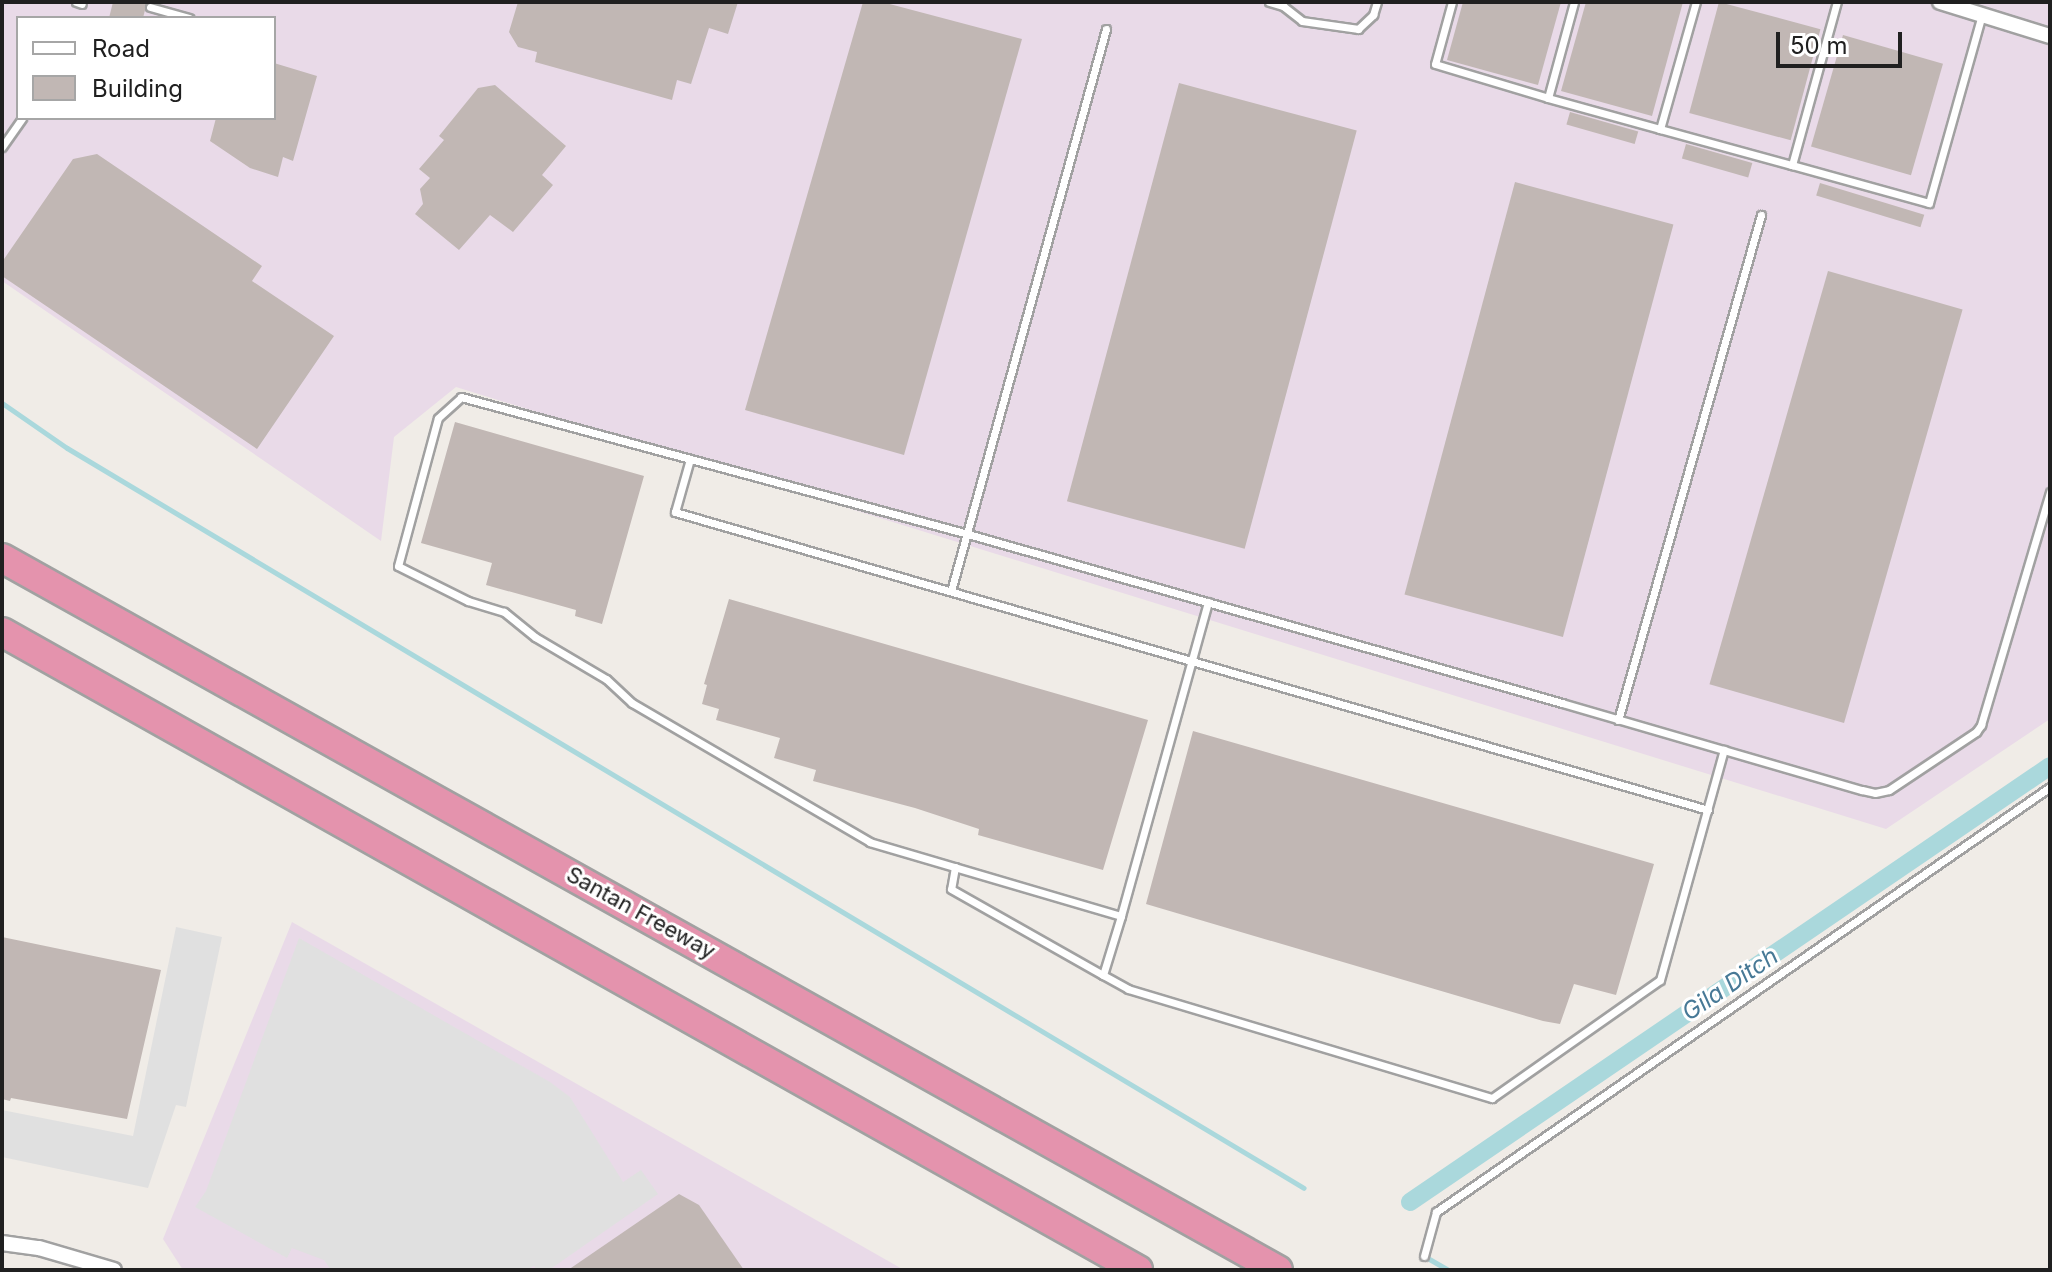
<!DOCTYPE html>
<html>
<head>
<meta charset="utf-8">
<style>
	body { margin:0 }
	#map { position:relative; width:2052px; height:1272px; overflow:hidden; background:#f0ece7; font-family:Inter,sans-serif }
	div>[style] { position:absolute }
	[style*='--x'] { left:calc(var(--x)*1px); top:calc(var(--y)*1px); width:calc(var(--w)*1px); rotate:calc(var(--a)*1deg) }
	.industrial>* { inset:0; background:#e9dae8 }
	.parking>* { inset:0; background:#e0e0e0 }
	.stream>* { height:5px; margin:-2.5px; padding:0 2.5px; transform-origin:2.5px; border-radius:2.5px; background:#aad8dc }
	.canal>* { height:18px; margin:-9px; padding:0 9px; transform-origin:9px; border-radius:9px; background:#aad8dc }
	.building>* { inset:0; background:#c1b7b4; transform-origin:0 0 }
	.roads { filter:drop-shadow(2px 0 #a1a1a1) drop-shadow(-2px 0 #a1a1a1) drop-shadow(0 2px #a1a1a1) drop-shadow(0 -2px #a1a1a1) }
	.lane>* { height:7px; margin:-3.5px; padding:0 3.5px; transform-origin:3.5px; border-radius:3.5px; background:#fff }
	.street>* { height:14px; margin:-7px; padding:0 7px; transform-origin:7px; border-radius:7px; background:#fff }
	.highway>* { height:28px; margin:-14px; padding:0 14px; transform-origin:14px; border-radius:14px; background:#e493ad }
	span { translate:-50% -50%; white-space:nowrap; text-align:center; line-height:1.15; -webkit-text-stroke:6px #fff; paint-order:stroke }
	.street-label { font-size:22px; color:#202020 }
	.water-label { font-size:24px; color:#477996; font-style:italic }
	.frame { position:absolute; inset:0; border:4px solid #202020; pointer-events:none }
	.legend { position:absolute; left:16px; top:16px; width:260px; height:104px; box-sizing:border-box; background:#fff; border:2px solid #a6a6a6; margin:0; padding:10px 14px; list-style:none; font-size:24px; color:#202020 }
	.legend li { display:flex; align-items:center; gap:16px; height:40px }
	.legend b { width:40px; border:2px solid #a6a6a6 }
	.scale { position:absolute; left:1776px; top:32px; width:126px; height:36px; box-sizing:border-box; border:4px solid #202020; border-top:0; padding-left:10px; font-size:24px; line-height:28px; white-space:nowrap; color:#202020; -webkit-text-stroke:6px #fff; paint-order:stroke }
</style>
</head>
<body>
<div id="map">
	<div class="industrial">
		<i style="clip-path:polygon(evenodd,2px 2px,2050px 2px,2050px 719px,1886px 829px,456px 387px,394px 437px,381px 541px,2px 281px,2px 2px,18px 18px,274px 18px,274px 118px,18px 118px,18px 18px)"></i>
		<i style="clip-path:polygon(292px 922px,904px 1270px,183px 1270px,163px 1239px)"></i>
	</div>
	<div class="parking">
		<i style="clip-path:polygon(176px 927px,222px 937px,186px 1107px,176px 1105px,148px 1188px,2px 1157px,2px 1110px,133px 1136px)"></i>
		<i style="clip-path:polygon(299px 938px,550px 1082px,570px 1097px,623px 1182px,641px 1170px,658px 1194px,549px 1270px,537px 1270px,534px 1266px,527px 1270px,331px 1270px,324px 1260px,292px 1248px,287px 1258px,195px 1207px,206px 1191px)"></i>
	</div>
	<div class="stream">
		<i style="--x:2;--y:403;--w:79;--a:34.7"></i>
		<i style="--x:67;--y:448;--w:1441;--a:30.89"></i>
		<i style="--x:1424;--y:1256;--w:28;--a:30"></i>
	</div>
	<div class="canal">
		<i style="--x:1410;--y:1202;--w:774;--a:-34.26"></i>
	</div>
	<div class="building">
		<i style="clip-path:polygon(113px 2px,147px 2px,143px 18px,109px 18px)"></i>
		<i style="clip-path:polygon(518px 2px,738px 2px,728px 34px,709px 28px,691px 84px,677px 80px,672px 100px,535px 62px,537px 52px,518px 47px,509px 32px)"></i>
		<i style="clip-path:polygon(863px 2px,882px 2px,1022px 39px,904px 455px,745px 410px)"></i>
		<i style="clip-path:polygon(1463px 2px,1561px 2px,1538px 85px,1447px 60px)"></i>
		<i style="clip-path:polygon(1586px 2px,1683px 2px,1652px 116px,1561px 91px)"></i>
		<i style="left:1719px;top:2px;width:105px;height:115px;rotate:15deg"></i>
		<i style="left:1843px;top:35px;width:104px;height:116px;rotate:16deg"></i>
		<i style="clip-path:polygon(274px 63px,317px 76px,293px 161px,283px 157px,278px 177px,250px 168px,210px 141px,216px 118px,274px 118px)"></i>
		<i style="left:1179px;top:83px;width:184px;height:433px;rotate:15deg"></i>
		<i style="clip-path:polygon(495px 85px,566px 146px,542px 175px,553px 185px,513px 232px,490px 215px,459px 250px,415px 214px,423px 204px,420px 189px,430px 178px,419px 169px,444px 140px,439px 136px,478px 88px)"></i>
		<i style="left:1570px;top:112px;width:71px;height:13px;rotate:16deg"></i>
		<i style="left:1686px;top:144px;width:69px;height:15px;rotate:16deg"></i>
		<i style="clip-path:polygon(97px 154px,262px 266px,252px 281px,334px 336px,257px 449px,2px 276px,2px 262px,73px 159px)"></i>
		<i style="left:1515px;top:182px;width:164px;height:427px;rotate:15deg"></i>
		<i style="left:1820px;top:183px;width:109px;height:13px;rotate:17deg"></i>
		<i style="left:1828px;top:271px;width:140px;height:430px;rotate:16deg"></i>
		<i style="clip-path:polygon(455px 422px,644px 476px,602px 624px,575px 616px,576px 610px,486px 585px,492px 563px,421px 543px)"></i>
		<i style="clip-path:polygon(729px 599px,1148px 720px,1103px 870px,978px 835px,979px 829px,915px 808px,813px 781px,816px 770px,774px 758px,780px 738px,716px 720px,719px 709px,702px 704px,707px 685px,704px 684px)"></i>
		<i style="clip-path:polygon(1193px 731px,1654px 864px,1616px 995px,1574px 984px,1560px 1024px,1543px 1021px,1146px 904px)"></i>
		<i style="clip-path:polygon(2px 937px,161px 970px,127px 1119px,11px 1098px,10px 1101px,2px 1099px)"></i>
		<i style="clip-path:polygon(679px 1194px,699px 1205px,744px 1270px,568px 1270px)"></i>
	</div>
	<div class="roads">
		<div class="lane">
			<i style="--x:76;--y:2;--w:6;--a:18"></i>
			<i style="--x:1269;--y:2;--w:15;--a:16"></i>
			<i style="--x:1283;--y:6;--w:24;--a:38"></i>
			<i style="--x:1302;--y:21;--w:57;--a:8.1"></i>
			<i style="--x:1358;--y:29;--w:21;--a:-43"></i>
			<i style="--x:1373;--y:15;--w:14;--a:-73"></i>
			<i style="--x:1452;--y:2;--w:64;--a:105.3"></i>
			<i style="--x:1435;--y:64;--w:118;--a:16.7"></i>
			<i style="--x:1548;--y:98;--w:99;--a:-74.8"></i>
			<i style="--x:150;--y:7;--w:41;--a:15.8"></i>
			<i style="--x:1548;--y:98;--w:116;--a:15.5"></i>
			<i style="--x:1660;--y:129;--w:132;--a:-74.2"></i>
			<i style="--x:1660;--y:129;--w:137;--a:15.3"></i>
			<i style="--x:1792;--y:165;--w:169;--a:-74.6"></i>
			<i style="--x:2;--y:147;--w:35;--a:-55"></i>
			<i style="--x:1792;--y:165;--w:142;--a:15.5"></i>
			<i style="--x:1929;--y:203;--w:195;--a:-74.3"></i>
			<i style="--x:690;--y:459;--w:55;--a:105.8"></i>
			<i style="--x:675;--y:512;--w:1075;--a:16.09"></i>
			<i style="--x:951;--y:591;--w:583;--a:-74.58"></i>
			<i style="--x:1208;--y:602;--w:326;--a:105.5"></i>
			<i style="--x:1121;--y:916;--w:262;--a:-163.6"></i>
			<i style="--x:870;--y:842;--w:276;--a:-149.7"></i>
			<i style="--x:632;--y:703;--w:35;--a:-137"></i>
			<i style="--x:606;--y:679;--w:82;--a:-149.4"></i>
			<i style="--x:535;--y:637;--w:40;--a:-141"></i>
			<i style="--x:504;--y:612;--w:38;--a:-163"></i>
			<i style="--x:468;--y:601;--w:78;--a:-153.4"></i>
			<i style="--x:398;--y:566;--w:153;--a:-74.9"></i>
			<i style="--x:438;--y:418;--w:31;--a:-42"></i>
			<i style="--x:461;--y:397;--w:525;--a:15.12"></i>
			<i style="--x:968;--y:534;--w:618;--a:15.88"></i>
			<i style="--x:1562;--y:703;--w:312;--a:16.2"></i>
			<i style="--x:1862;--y:790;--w:13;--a:13"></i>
			<i style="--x:1875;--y:793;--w:14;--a:-12"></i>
			<i style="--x:1889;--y:790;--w:105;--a:-33.7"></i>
			<i style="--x:1976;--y:732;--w:9;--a:-54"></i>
			<i style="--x:1981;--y:725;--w:243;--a:-73.5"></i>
			<i style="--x:1618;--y:720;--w:525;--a:-74.19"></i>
			<i style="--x:955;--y:867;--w:22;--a:100"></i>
			<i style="--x:951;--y:889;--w:175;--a:29.5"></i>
			<i style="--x:1103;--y:975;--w:62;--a:-73"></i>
			<i style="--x:1103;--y:975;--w:29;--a:29"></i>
			<i style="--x:1128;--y:989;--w:380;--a:16.7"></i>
			<i style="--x:1492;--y:1098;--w:205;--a:-35.1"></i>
			<i style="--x:1660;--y:980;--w:239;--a:-74.5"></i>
			<i style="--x:1424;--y:1256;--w:46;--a:-74.7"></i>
			<i style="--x:1436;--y:1212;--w:747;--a:-34.69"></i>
		</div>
		<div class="street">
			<i style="--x:1940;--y:2;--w:115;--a:17.2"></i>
			<i style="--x:2;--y:1243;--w:37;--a:8"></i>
			<i style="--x:39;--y:1248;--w:78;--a:16.3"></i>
		</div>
		<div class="highway">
			<i style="--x:2;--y:558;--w:1461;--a:29.16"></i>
			<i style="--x:2;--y:632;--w:1303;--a:29.32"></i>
		</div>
	</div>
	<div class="street-label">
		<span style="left:641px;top:913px;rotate:29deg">Santan Freeway</span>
	</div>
	<div class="water-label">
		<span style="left:1730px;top:984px;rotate:-34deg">Gila Ditch</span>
	</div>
	<div class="frame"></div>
	<ul class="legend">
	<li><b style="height:10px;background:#fff"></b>Road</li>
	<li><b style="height:22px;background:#c1b7b4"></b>Building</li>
	</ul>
	<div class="scale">50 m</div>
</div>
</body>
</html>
